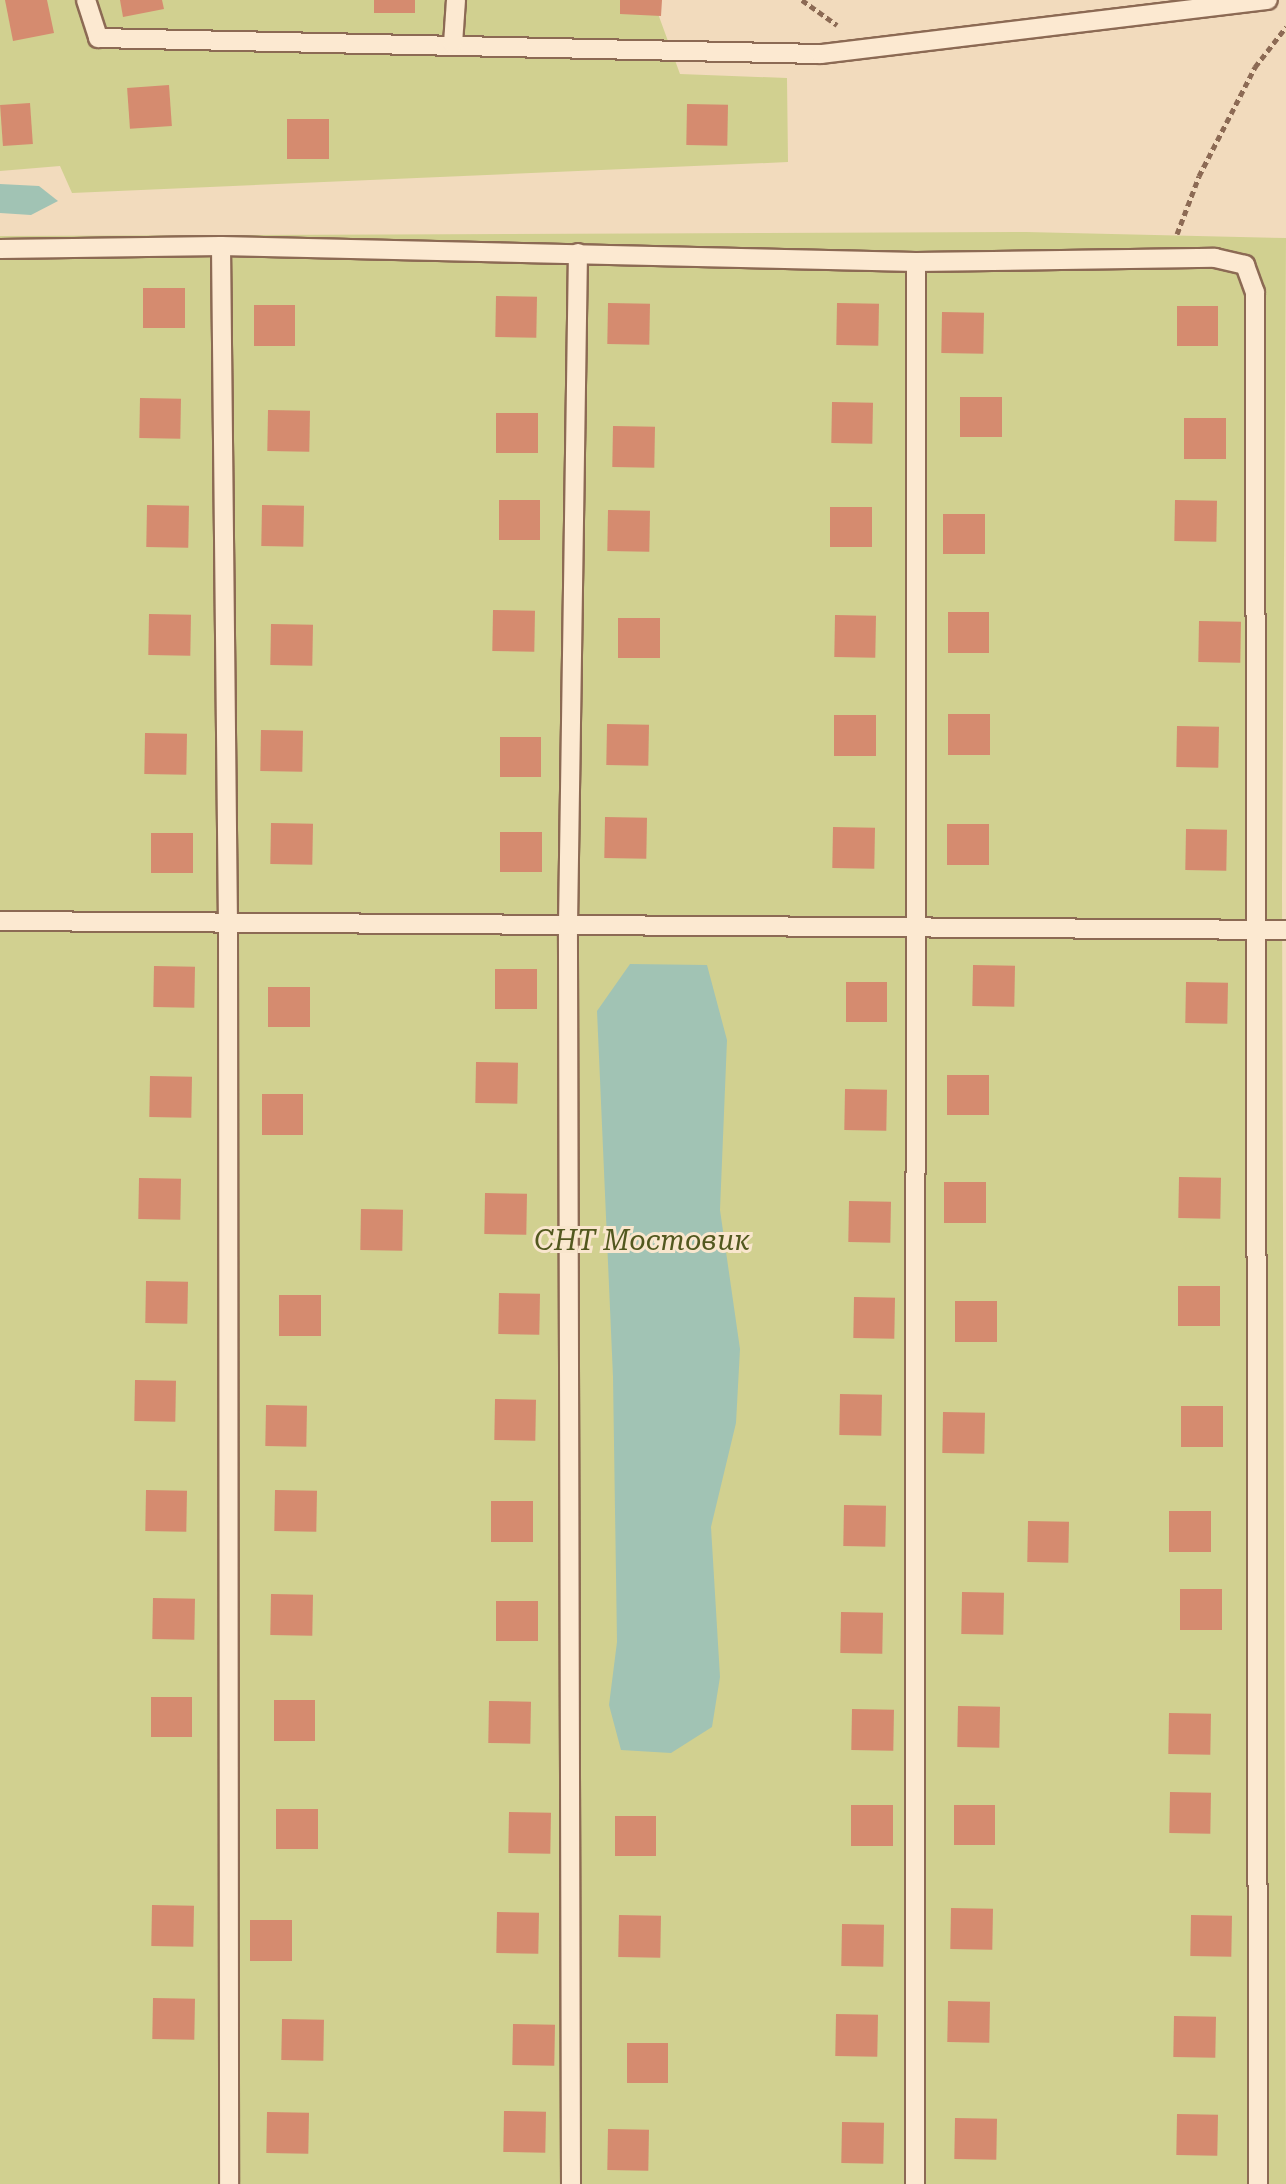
<!DOCTYPE html>
<html>
<head>
<meta charset="utf-8">
<style>
	body { margin:0 }
	#map { position:relative; width:1286px; height:2184px; overflow:hidden; background:#f2dbbd; font-family:"Roboto Serif",serif }
	div>[style] { position:absolute }
	[style*='--x'] { left:calc(var(--x)*1px); top:calc(var(--y)*1px); width:calc(var(--w)*1px); rotate:calc(var(--a)*1deg) }
	.green>* { inset:0; background:#d1d090 }
	.water>* { inset:0; background:#a1c3b4 }
	.building>* { inset:0; background:#d58b6f; transform-origin:0 0 }
	.path>* { height:5px; margin-top:-2.5px; transform-origin:0; background:repeating-linear-gradient(90deg,#8c6a54 0 6px,transparent 0 10px) }
	.roads { filter:drop-shadow(2px 0 #8c6a54) drop-shadow(-2px 0 #8c6a54) drop-shadow(0 2px #8c6a54) drop-shadow(0 -2px #8c6a54) }
	.service>* { height:18px; margin:-9px; padding:0 9px; transform-origin:9px; border-radius:9px; background:#fce9d1 }
	span { translate:-50% -50%; white-space:nowrap; text-align:center; line-height:1.15; -webkit-text-stroke:6px #f9e6cd; paint-order:stroke }
	.park-label { font-size:28px; color:#52581f; font-style:italic }
</style>
</head>
<body>
<div id="map">
	<div class="green">
		<i style="clip-path:polygon(0 0,653px 0,680px 74px,787px 78px,788px 162px,72px 193px,60px 166px,0 171px)"></i>
		<i style="clip-path:polygon(1026px 232px,1286px 238px,1282px 889px,1286px 2184px,0 2184px,0 236px)"></i>
	</div>
	<div class="water">
		<i style="clip-path:polygon(0 184px,39px 186px,58px 201px,31px 215px,0 213px)"></i>
		<i style="clip-path:polygon(630px 964px,707px 965px,727px 1040px,720px 1210px,740px 1349px,736px 1423px,711px 1527px,720px 1677px,712px 1727px,671px 1753px,621px 1750px,609px 1705px,617px 1642px,613px 1377px,597px 1011px)"></i>
	</div>
	<div class="building">
		<i style="clip-path:polygon(5px 0,47px 0,54px 33px,13px 41px)"></i>
		<i style="clip-path:polygon(120px 0,162px 0,164px 9px,123px 17px)"></i>
		<i style="left:374px;top:0;width:41px;height:13px"></i>
		<i style="clip-path:polygon(620px 0,662px 0,661px 16px,620px 14px)"></i>
		<i style="left:169px;top:85px;width:41px;height:42px;rotate:86deg"></i>
		<i style="left:30px;top:103px;width:41px;height:30px;rotate:86deg"></i>
		<i style="left:687px;top:104px;width:41px;height:41px;rotate:1deg"></i>
		<i style="left:287px;top:119px;width:42px;height:40px"></i>
		<i style="left:143px;top:288px;width:42px;height:40px"></i>
		<i style="left:496px;top:296px;width:41px;height:41px;rotate:1deg"></i>
		<i style="left:608px;top:303px;width:42px;height:41px;rotate:1deg"></i>
		<i style="left:837px;top:303px;width:42px;height:42px;rotate:1deg"></i>
		<i style="left:254px;top:305px;width:41px;height:41px"></i>
		<i style="left:1177px;top:306px;width:41px;height:40px"></i>
		<i style="left:942px;top:312px;width:42px;height:41px;rotate:1deg"></i>
		<i style="left:960px;top:397px;width:42px;height:40px"></i>
		<i style="left:140px;top:398px;width:41px;height:40px;rotate:1deg"></i>
		<i style="left:832px;top:402px;width:41px;height:41px;rotate:1deg"></i>
		<i style="left:268px;top:410px;width:42px;height:41px;rotate:1deg"></i>
		<i style="left:496px;top:413px;width:42px;height:40px"></i>
		<i style="left:1184px;top:418px;width:42px;height:41px"></i>
		<i style="left:613px;top:426px;width:42px;height:41px;rotate:1deg"></i>
		<i style="left:499px;top:500px;width:41px;height:40px"></i>
		<i style="left:1175px;top:500px;width:42px;height:41px;rotate:1deg"></i>
		<i style="left:147px;top:505px;width:42px;height:42px;rotate:1deg"></i>
		<i style="left:262px;top:505px;width:42px;height:41px;rotate:1deg"></i>
		<i style="left:830px;top:507px;width:42px;height:40px"></i>
		<i style="left:608px;top:510px;width:42px;height:41px;rotate:1deg"></i>
		<i style="left:943px;top:514px;width:42px;height:40px"></i>
		<i style="left:493px;top:610px;width:42px;height:41px;rotate:1deg"></i>
		<i style="left:948px;top:612px;width:41px;height:41px"></i>
		<i style="left:149px;top:614px;width:42px;height:41px;rotate:1deg"></i>
		<i style="left:835px;top:615px;width:41px;height:42px;rotate:1deg"></i>
		<i style="left:618px;top:618px;width:42px;height:40px"></i>
		<i style="left:1199px;top:621px;width:42px;height:41px;rotate:1deg"></i>
		<i style="left:271px;top:624px;width:42px;height:41px;rotate:1deg"></i>
		<i style="left:948px;top:714px;width:42px;height:41px"></i>
		<i style="left:834px;top:715px;width:42px;height:41px"></i>
		<i style="left:607px;top:724px;width:42px;height:41px;rotate:1deg"></i>
		<i style="left:1177px;top:726px;width:42px;height:41px;rotate:1deg"></i>
		<i style="left:261px;top:730px;width:42px;height:41px;rotate:1deg"></i>
		<i style="left:145px;top:733px;width:42px;height:41px;rotate:1deg"></i>
		<i style="left:500px;top:737px;width:41px;height:40px"></i>
		<i style="left:605px;top:817px;width:42px;height:41px;rotate:1deg"></i>
		<i style="left:271px;top:823px;width:42px;height:41px;rotate:1deg"></i>
		<i style="left:947px;top:824px;width:42px;height:41px"></i>
		<i style="left:833px;top:827px;width:42px;height:41px;rotate:1deg"></i>
		<i style="left:1186px;top:829px;width:41px;height:41px;rotate:1deg"></i>
		<i style="left:500px;top:832px;width:42px;height:40px"></i>
		<i style="left:151px;top:833px;width:42px;height:40px"></i>
		<i style="left:973px;top:965px;width:42px;height:41px;rotate:1deg"></i>
		<i style="left:154px;top:966px;width:41px;height:41px;rotate:1deg"></i>
		<i style="left:495px;top:969px;width:42px;height:40px"></i>
		<i style="left:846px;top:982px;width:41px;height:40px"></i>
		<i style="left:1186px;top:982px;width:42px;height:41px;rotate:1deg"></i>
		<i style="left:268px;top:987px;width:42px;height:40px"></i>
		<i style="left:476px;top:1062px;width:42px;height:41px;rotate:1deg"></i>
		<i style="left:947px;top:1075px;width:42px;height:40px"></i>
		<i style="left:150px;top:1076px;width:42px;height:41px;rotate:1deg"></i>
		<i style="left:845px;top:1089px;width:42px;height:41px;rotate:1deg"></i>
		<i style="left:262px;top:1094px;width:41px;height:41px"></i>
		<i style="left:1179px;top:1177px;width:42px;height:41px;rotate:1deg"></i>
		<i style="left:139px;top:1178px;width:42px;height:41px;rotate:1deg"></i>
		<i style="left:944px;top:1182px;width:42px;height:41px"></i>
		<i style="left:485px;top:1193px;width:42px;height:41px;rotate:1deg"></i>
		<i style="left:849px;top:1201px;width:42px;height:41px;rotate:1deg"></i>
		<i style="left:361px;top:1209px;width:42px;height:41px;rotate:1deg"></i>
		<i style="left:146px;top:1281px;width:42px;height:42px;rotate:1deg"></i>
		<i style="left:1178px;top:1286px;width:42px;height:40px"></i>
		<i style="left:499px;top:1293px;width:41px;height:41px;rotate:1deg"></i>
		<i style="left:279px;top:1295px;width:42px;height:41px"></i>
		<i style="left:854px;top:1297px;width:41px;height:41px;rotate:1deg"></i>
		<i style="left:955px;top:1301px;width:42px;height:41px"></i>
		<i style="left:135px;top:1380px;width:41px;height:41px;rotate:1deg"></i>
		<i style="left:840px;top:1394px;width:42px;height:41px;rotate:1deg"></i>
		<i style="left:495px;top:1399px;width:41px;height:41px;rotate:1deg"></i>
		<i style="left:266px;top:1405px;width:41px;height:41px;rotate:1deg"></i>
		<i style="left:1181px;top:1406px;width:42px;height:41px"></i>
		<i style="left:943px;top:1412px;width:42px;height:41px;rotate:1deg"></i>
		<i style="left:146px;top:1490px;width:41px;height:41px;rotate:1deg"></i>
		<i style="left:275px;top:1490px;width:42px;height:41px;rotate:1deg"></i>
		<i style="left:491px;top:1501px;width:42px;height:41px"></i>
		<i style="left:844px;top:1505px;width:42px;height:41px;rotate:1deg"></i>
		<i style="left:1169px;top:1511px;width:42px;height:41px"></i>
		<i style="left:1028px;top:1521px;width:41px;height:41px;rotate:1deg"></i>
		<i style="left:1180px;top:1589px;width:42px;height:41px"></i>
		<i style="left:962px;top:1592px;width:42px;height:42px;rotate:1deg"></i>
		<i style="left:271px;top:1594px;width:42px;height:41px;rotate:1deg"></i>
		<i style="left:153px;top:1598px;width:42px;height:41px;rotate:1deg"></i>
		<i style="left:496px;top:1601px;width:42px;height:40px"></i>
		<i style="left:841px;top:1612px;width:42px;height:41px;rotate:1deg"></i>
		<i style="left:151px;top:1697px;width:41px;height:40px"></i>
		<i style="left:274px;top:1700px;width:41px;height:41px"></i>
		<i style="left:489px;top:1701px;width:42px;height:42px;rotate:1deg"></i>
		<i style="left:958px;top:1706px;width:42px;height:41px;rotate:1deg"></i>
		<i style="left:852px;top:1709px;width:42px;height:41px;rotate:1deg"></i>
		<i style="left:1169px;top:1713px;width:42px;height:41px;rotate:1deg"></i>
		<i style="left:1170px;top:1792px;width:41px;height:41px;rotate:1deg"></i>
		<i style="left:851px;top:1805px;width:42px;height:41px"></i>
		<i style="left:954px;top:1805px;width:41px;height:40px"></i>
		<i style="left:276px;top:1809px;width:42px;height:40px"></i>
		<i style="left:509px;top:1812px;width:42px;height:41px;rotate:1deg"></i>
		<i style="left:615px;top:1816px;width:41px;height:40px"></i>
		<i style="left:152px;top:1905px;width:42px;height:41px;rotate:1deg"></i>
		<i style="left:951px;top:1908px;width:42px;height:41px;rotate:1deg"></i>
		<i style="left:497px;top:1912px;width:42px;height:41px;rotate:1deg"></i>
		<i style="left:619px;top:1915px;width:42px;height:42px;rotate:1deg"></i>
		<i style="left:1191px;top:1915px;width:41px;height:41px;rotate:1deg"></i>
		<i style="left:250px;top:1920px;width:42px;height:41px"></i>
		<i style="left:842px;top:1924px;width:42px;height:42px;rotate:1deg"></i>
		<i style="left:153px;top:1998px;width:42px;height:41px;rotate:1deg"></i>
		<i style="left:948px;top:2001px;width:42px;height:41px;rotate:1deg"></i>
		<i style="left:836px;top:2014px;width:42px;height:42px;rotate:1deg"></i>
		<i style="left:1174px;top:2016px;width:42px;height:41px;rotate:1deg"></i>
		<i style="left:282px;top:2019px;width:42px;height:41px;rotate:1deg"></i>
		<i style="left:513px;top:2024px;width:42px;height:41px;rotate:1deg"></i>
		<i style="left:627px;top:2043px;width:41px;height:40px"></i>
		<i style="left:504px;top:2111px;width:42px;height:41px;rotate:1deg"></i>
		<i style="left:267px;top:2112px;width:42px;height:41px;rotate:1deg"></i>
		<i style="left:1177px;top:2114px;width:41px;height:41px;rotate:1deg"></i>
		<i style="left:955px;top:2118px;width:42px;height:41px;rotate:1deg"></i>
		<i style="left:842px;top:2122px;width:42px;height:41px;rotate:1deg"></i>
		<i style="left:608px;top:2129px;width:41px;height:41px;rotate:1deg"></i>
	</div>
	<div class="path">
		<i style="--x:802;--y:0;--w:43;--a:35.5"></i>
		<i style="--x:1177;--y:234;--w:62;--a:-69.2"></i>
		<i style="--x:1199;--y:176;--w:123;--a:-62.8"></i>
		<i style="--x:1255;--y:67;--w:51;--a:-52.2"></i>
	</div>
	<div class="roads">
		<div class="service">
			<i style="--x:86;--y:0;--w:40;--a:72"></i>
			<i style="--x:98;--y:38;--w:723;--a:1.27"></i>
			<i style="--x:821;--y:54;--w:450;--a:-6.9"></i>
			<i style="--x:453;--y:44;--w:44;--a:-86.1"></i>
			<i style="--x:221;--y:246;--w:677;--a:89.41"></i>
			<i style="--x:228;--y:923;--w:1261;--a:89.95"></i>
			<i style="--x:0;--y:249;--w:221;--a:-0.8"></i>
			<i style="--x:221;--y:246;--w:695;--a:1.32"></i>
			<i style="--x:916;--y:262;--w:299;--a:-0.8"></i>
			<i style="--x:1215;--y:258;--w:31;--a:13"></i>
			<i style="--x:1245;--y:265;--w:29;--a:70"></i>
			<i style="--x:1255;--y:292;--w:1892;--a:89.91"></i>
			<i style="--x:0;--y:921;--w:1286;--a:0.4"></i>
			<i style="--x:571;--y:2184;--w:1259;--a:-90.14"></i>
			<i style="--x:568;--y:925;--w:672;--a:-89.15"></i>
			<i style="--x:915;--y:2184;--w:1922;--a:-89.97"></i>
		</div>
	</div>
	<div class="park-label">
		<span style="left:642px;top:1241px">СНТ Мостовик</span>
	</div>
</div>
</body>
</html>
